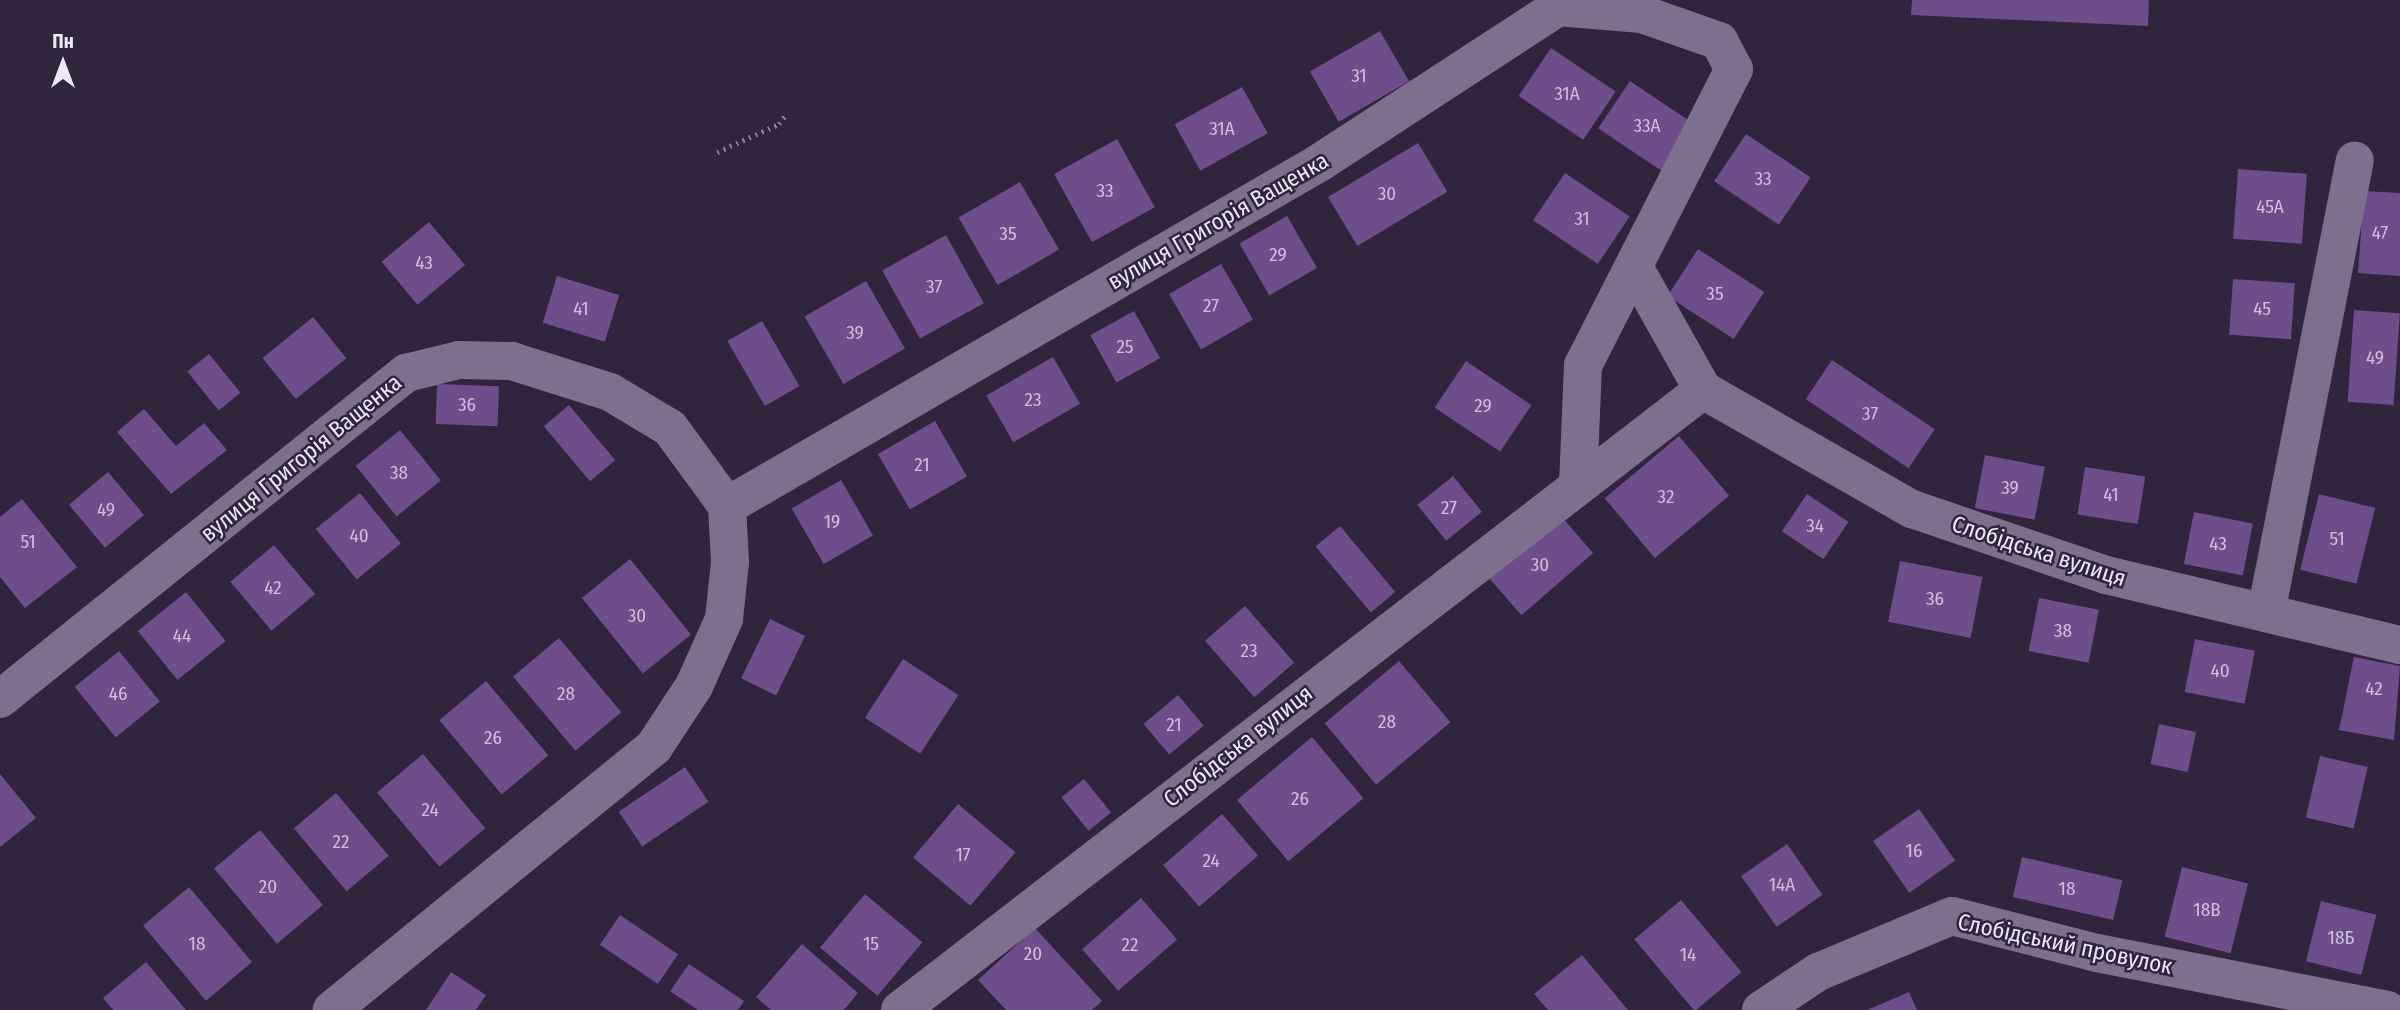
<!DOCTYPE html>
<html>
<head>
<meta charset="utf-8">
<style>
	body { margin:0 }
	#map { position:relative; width:2400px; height:1010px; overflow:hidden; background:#31243d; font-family:"Fira Sans Condensed",sans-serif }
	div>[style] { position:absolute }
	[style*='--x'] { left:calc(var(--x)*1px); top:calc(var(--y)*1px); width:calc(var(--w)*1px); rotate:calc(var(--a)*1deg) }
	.building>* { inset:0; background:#6d4d8a; transform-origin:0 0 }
	.path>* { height:4.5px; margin-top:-2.25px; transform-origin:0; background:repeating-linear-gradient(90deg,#8a7f94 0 2px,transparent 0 7px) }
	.minor>* { height:38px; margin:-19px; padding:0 19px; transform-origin:19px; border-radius:19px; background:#7e6f8c }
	span { translate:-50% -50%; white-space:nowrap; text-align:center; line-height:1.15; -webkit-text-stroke:5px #31243d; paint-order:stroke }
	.number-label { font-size:19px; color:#cec0dc }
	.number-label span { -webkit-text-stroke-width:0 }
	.street-label { font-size:23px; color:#efe7f8 }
	.north { position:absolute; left:28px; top:28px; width:70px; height:70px; -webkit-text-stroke:5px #31243d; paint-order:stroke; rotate:0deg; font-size:19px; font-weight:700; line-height:28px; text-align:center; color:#efe7f8 }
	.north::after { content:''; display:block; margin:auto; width:24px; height:32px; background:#efe7f8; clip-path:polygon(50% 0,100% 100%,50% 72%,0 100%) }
</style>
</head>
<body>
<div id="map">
	<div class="building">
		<i style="clip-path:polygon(1912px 0,2149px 0,2148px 26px,1911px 15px)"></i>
		<i style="left:1380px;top:31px;width:58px;height:81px;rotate:60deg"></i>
		<i style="left:1551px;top:48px;width:78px;height:58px;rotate:34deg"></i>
		<i style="left:1630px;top:81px;width:78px;height:57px;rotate:34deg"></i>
		<i style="left:1242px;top:87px;width:53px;height:77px;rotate:61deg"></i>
		<i style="left:1746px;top:134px;width:78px;height:57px;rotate:34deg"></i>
		<i style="left:1117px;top:139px;width:78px;height:72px;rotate:61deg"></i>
		<i style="left:1418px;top:143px;width:57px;height:105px;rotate:59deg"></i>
		<i style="left:2238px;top:169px;width:69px;height:70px;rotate:4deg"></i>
		<i style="left:1565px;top:173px;width:78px;height:57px;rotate:34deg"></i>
		<i style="left:1020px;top:182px;width:78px;height:71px;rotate:60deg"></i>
		<i style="clip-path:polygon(2364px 191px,2400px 193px,2400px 276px,2358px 273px)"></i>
		<i style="left:1287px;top:216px;width:60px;height:55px;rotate:60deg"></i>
		<i style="left:429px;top:222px;width:56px;height:62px;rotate:50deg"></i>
		<i style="left:946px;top:235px;width:78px;height:73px;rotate:61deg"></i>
		<i style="left:1698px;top:249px;width:79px;height:56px;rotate:33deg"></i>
		<i style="left:1221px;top:264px;width:64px;height:60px;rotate:60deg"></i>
		<i style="left:557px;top:276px;width:65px;height:49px;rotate:17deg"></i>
		<i style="left:2233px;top:279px;width:62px;height:56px;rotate:4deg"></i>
		<i style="left:866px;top:281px;width:78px;height:71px;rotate:60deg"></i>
		<i style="left:2354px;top:310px;width:46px;height:92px;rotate:4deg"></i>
		<i style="left:1134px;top:311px;width:54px;height:50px;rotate:61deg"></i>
		<i style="left:313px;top:317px;width:53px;height:65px;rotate:51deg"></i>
		<i style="left:762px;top:321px;width:75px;height:40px;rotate:60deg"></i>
		<i style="left:209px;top:354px;width:50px;height:28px;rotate:51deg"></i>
		<i style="left:1053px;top:357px;width:54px;height:77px;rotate:60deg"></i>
		<i style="left:1832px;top:360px;width:124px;height:47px;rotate:34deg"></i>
		<i style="left:1466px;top:361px;width:79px;height:56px;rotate:34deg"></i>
		<i style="left:437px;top:384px;width:62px;height:40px;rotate:2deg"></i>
		<i style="left:569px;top:405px;width:72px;height:33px;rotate:50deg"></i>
		<i style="clip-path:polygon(144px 409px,176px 446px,204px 423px,227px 450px,171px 494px,117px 432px)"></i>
		<i style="left:935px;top:421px;width:64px;height:66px;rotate:60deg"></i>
		<i style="left:400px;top:430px;width:65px;height:57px;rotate:51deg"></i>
		<i style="left:1679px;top:436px;width:78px;height:97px;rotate:50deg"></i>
		<i style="left:1985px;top:455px;width:61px;height:54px;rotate:11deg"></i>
		<i style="left:2085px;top:467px;width:61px;height:48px;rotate:9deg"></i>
		<i style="left:108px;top:472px;width:56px;height:51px;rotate:50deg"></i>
		<i style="left:1453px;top:476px;width:46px;height:46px;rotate:51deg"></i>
		<i style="left:841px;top:480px;width:64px;height:57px;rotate:60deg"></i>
		<i style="left:360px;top:493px;width:65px;height:57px;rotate:51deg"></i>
		<i style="left:1807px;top:494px;width:50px;height:45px;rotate:34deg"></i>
		<i style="left:2319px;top:494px;width:58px;height:78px;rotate:14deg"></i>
		<i style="clip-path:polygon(22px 499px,77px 567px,25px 608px,0 577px,0 517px)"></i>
		<i style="left:2194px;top:512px;width:60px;height:53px;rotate:11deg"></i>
		<i style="left:1561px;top:516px;width:49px;height:95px;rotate:49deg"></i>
		<i style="left:1340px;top:526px;width:86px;height:32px;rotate:50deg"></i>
		<i style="left:274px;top:545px;width:64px;height:57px;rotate:50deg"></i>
		<i style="left:630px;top:559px;width:97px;height:62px;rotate:51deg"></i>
		<i style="left:1900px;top:561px;width:84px;height:62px;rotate:11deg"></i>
		<i style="left:186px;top:592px;width:63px;height:62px;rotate:51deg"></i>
		<i style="left:2039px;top:598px;width:61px;height:54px;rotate:11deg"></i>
		<i style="left:1245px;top:606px;width:75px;height:53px;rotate:49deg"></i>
		<i style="left:770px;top:619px;width:39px;height:66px;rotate:26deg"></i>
		<i style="left:559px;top:638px;width:97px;height:60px;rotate:50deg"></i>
		<i style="left:2195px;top:639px;width:61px;height:54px;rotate:11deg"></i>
		<i style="left:119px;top:651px;width:65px;height:57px;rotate:51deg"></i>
		<i style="clip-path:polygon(2354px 657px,2400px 666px,2394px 740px,2339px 730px)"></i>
		<i style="left:903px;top:659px;width:66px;height:70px;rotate:33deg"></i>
		<i style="left:1399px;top:661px;width:80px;height:97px;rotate:50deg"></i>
		<i style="left:486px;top:681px;width:97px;height:61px;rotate:50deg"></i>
		<i style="left:1178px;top:695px;width:40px;height:45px;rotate:50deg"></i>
		<i style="left:2159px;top:724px;width:38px;height:41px;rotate:12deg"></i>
		<i style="left:1312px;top:737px;width:80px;height:98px;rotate:50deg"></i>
		<i style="left:423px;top:754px;width:97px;height:60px;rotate:50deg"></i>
		<i style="left:2320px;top:756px;width:49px;height:63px;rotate:13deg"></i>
		<i style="left:685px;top:767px;width:42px;height:80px;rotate:56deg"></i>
		<i style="clip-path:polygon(0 774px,36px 818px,0 847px)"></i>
		<i style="left:1084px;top:779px;width:43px;height:29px;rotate:51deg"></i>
		<i style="left:336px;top:793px;width:82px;height:55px;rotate:50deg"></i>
		<i style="left:958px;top:804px;width:75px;height:70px;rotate:40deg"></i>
		<i style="left:1919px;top:809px;width:63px;height:56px;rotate:55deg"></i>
		<i style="left:1222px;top:814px;width:55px;height:78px;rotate:49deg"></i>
		<i style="left:260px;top:830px;width:98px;height:60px;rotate:50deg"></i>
		<i style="left:1787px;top:844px;width:62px;height:56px;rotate:55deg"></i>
		<i style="left:2022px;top:857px;width:103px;height:41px;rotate:13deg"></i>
		<i style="left:2182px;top:867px;width:68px;height:72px;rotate:14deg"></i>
		<i style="left:189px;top:887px;width:98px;height:60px;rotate:50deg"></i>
		<i style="left:865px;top:894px;width:75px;height:70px;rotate:40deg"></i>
		<i style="left:1141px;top:898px;width:55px;height:78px;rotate:49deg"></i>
		<i style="left:1681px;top:900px;width:94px;height:61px;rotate:50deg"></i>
		<i style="left:2321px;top:901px;width:57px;height:62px;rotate:14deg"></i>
		<i style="left:620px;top:915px;width:70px;height:36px;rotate:34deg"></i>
		<i style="clip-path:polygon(1035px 928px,1102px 1001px,1092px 1010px,1006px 1010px,978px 980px)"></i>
		<i style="clip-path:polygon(802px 944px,858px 993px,844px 1010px,771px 1010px,756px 997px)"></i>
		<i style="clip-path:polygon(1582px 955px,1628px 1010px,1548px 1010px,1534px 994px)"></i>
		<i style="clip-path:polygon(146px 962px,186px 1010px,113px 1010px,103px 998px)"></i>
		<i style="clip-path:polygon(689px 964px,744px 1001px,738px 1010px,698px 1010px,670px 991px)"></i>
		<i style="clip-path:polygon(451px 972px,486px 995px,476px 1010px,426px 1010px)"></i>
		<i style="clip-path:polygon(1909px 992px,1917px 1010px,1867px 1010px)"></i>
	</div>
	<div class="path">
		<i style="--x:717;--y:152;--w:68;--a:-24.3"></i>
		<i style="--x:779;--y:124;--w:14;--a:-56"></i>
	</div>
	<div class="minor">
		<i style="--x:1634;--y:267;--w:141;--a:60.7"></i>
		<i style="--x:1703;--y:390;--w:241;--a:29.7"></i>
		<i style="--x:1912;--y:509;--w:205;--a:18.8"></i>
		<i style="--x:2106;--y:575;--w:302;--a:13.4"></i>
		<i style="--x:727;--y:506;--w:684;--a:-30.09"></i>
		<i style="--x:1319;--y:163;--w:285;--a:-33.1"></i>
		<i style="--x:1558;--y:7;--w:84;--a:4.8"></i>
		<i style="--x:1642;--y:14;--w:82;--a:19.3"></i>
		<i style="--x:1719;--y:41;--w:32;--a:62"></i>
		<i style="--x:1734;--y:69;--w:332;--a:117"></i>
		<i style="--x:1583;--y:365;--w:119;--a:92.4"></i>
		<i style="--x:2266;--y:613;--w:461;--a:-78.9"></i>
		<i style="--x:0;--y:699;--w:521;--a:-38.76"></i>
		<i style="--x:406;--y:373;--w:55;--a:-13.8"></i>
		<i style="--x:459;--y:360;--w:53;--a:1.1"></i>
		<i style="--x:512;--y:361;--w:103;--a:17.6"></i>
		<i style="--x:610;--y:392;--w:70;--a:31"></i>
		<i style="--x:670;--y:428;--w:97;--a:53.8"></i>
		<i style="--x:727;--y:506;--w:56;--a:86.9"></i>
		<i style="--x:730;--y:562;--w:57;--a:96"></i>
		<i style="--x:724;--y:619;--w:73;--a:114.1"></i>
		<i style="--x:694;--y:686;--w:73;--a:123.3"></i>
		<i style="--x:654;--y:747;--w:416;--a:140.8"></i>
		<i style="--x:900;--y:1010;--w:1014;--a:-37.67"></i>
		<i style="--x:1761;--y:1010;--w:69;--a:-33.7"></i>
		<i style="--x:1818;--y:972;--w:145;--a:-22.7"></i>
		<i style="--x:1952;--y:916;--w:150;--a:14.3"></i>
		<i style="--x:2097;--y:953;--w:296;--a:11.1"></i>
	</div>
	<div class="number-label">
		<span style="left:1359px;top:76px">31</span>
		<span style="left:1567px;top:94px">31А</span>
		<span style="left:1647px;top:126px">33А</span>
		<span style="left:1222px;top:129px">31А</span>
		<span style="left:1763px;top:179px">33</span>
		<span style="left:1105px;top:191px">33</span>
		<span style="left:1387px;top:194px">30</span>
		<span style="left:2270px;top:207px">45А</span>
		<span style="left:1582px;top:219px">31</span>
		<span style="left:2380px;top:233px">47</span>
		<span style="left:1008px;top:234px">35</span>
		<span style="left:1278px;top:255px">29</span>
		<span style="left:424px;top:263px">43</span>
		<span style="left:934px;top:287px">37</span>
		<span style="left:1715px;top:294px">35</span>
		<span style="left:1211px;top:306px">27</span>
		<span style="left:581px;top:309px">41</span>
		<span style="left:2262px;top:309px">45</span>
		<span style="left:855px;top:333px">39</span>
		<span style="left:1125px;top:347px">25</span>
		<span style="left:2375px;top:358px">49</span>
		<span style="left:1033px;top:400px">23</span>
		<span style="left:467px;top:405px">36</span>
		<span style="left:1483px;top:406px">29</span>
		<span style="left:1870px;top:414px">37</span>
		<span style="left:922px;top:465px">21</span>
		<span style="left:399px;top:473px">38</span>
		<span style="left:2010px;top:488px">39</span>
		<span style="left:2111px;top:495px">41</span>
		<span style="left:1666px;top:497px">32</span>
		<span style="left:1449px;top:508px">27</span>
		<span style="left:106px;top:510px">49</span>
		<span style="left:832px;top:522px">19</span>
		<span style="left:1815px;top:526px">34</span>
		<span style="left:359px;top:536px">40</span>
		<span style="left:2337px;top:539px">51</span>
		<span style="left:28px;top:542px">51</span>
		<span style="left:2218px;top:544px">43</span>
		<span style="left:1540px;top:565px">30</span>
		<span style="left:273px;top:588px">42</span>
		<span style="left:1935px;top:599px">36</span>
		<span style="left:637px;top:616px">30</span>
		<span style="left:2063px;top:631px">38</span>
		<span style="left:182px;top:636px">44</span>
		<span style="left:1249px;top:651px">23</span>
		<span style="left:2220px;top:671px">40</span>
		<span style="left:2374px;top:689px">42</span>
		<span style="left:118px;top:694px">46</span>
		<span style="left:566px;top:694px">28</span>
		<span style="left:1387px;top:722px">28</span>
		<span style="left:1174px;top:725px">21</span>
		<span style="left:493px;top:738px">26</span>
		<span style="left:1300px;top:799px">26</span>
		<span style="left:430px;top:810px">24</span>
		<span style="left:341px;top:842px">22</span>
		<span style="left:1914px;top:851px">16</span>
		<span style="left:963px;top:855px">17</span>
		<span style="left:1211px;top:861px">24</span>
		<span style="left:1782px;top:885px">14А</span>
		<span style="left:268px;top:887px">20</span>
		<span style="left:2067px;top:889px">18</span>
		<span style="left:2207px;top:910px">18В</span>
		<span style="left:2341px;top:938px">18Б</span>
		<span style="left:197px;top:944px">18</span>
		<span style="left:871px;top:944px">15</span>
		<span style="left:1130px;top:945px">22</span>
		<span style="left:1033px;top:954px">20</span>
		<span style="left:1688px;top:955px">14</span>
	</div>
	<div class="street-label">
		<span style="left:1218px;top:221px;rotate:-30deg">вулиця Григорія Ващенка</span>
		<span style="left:301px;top:458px;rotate:-39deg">вулиця Григорія Ващенка</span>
		<span style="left:2039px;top:551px;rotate:18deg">Слобідська вулиця</span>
		<span style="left:1238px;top:746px;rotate:-38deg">Слобідська вулиця</span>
		<span style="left:2065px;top:944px;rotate:12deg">Слобідський провулок</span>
	</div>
	<div class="north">Пн</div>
</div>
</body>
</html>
